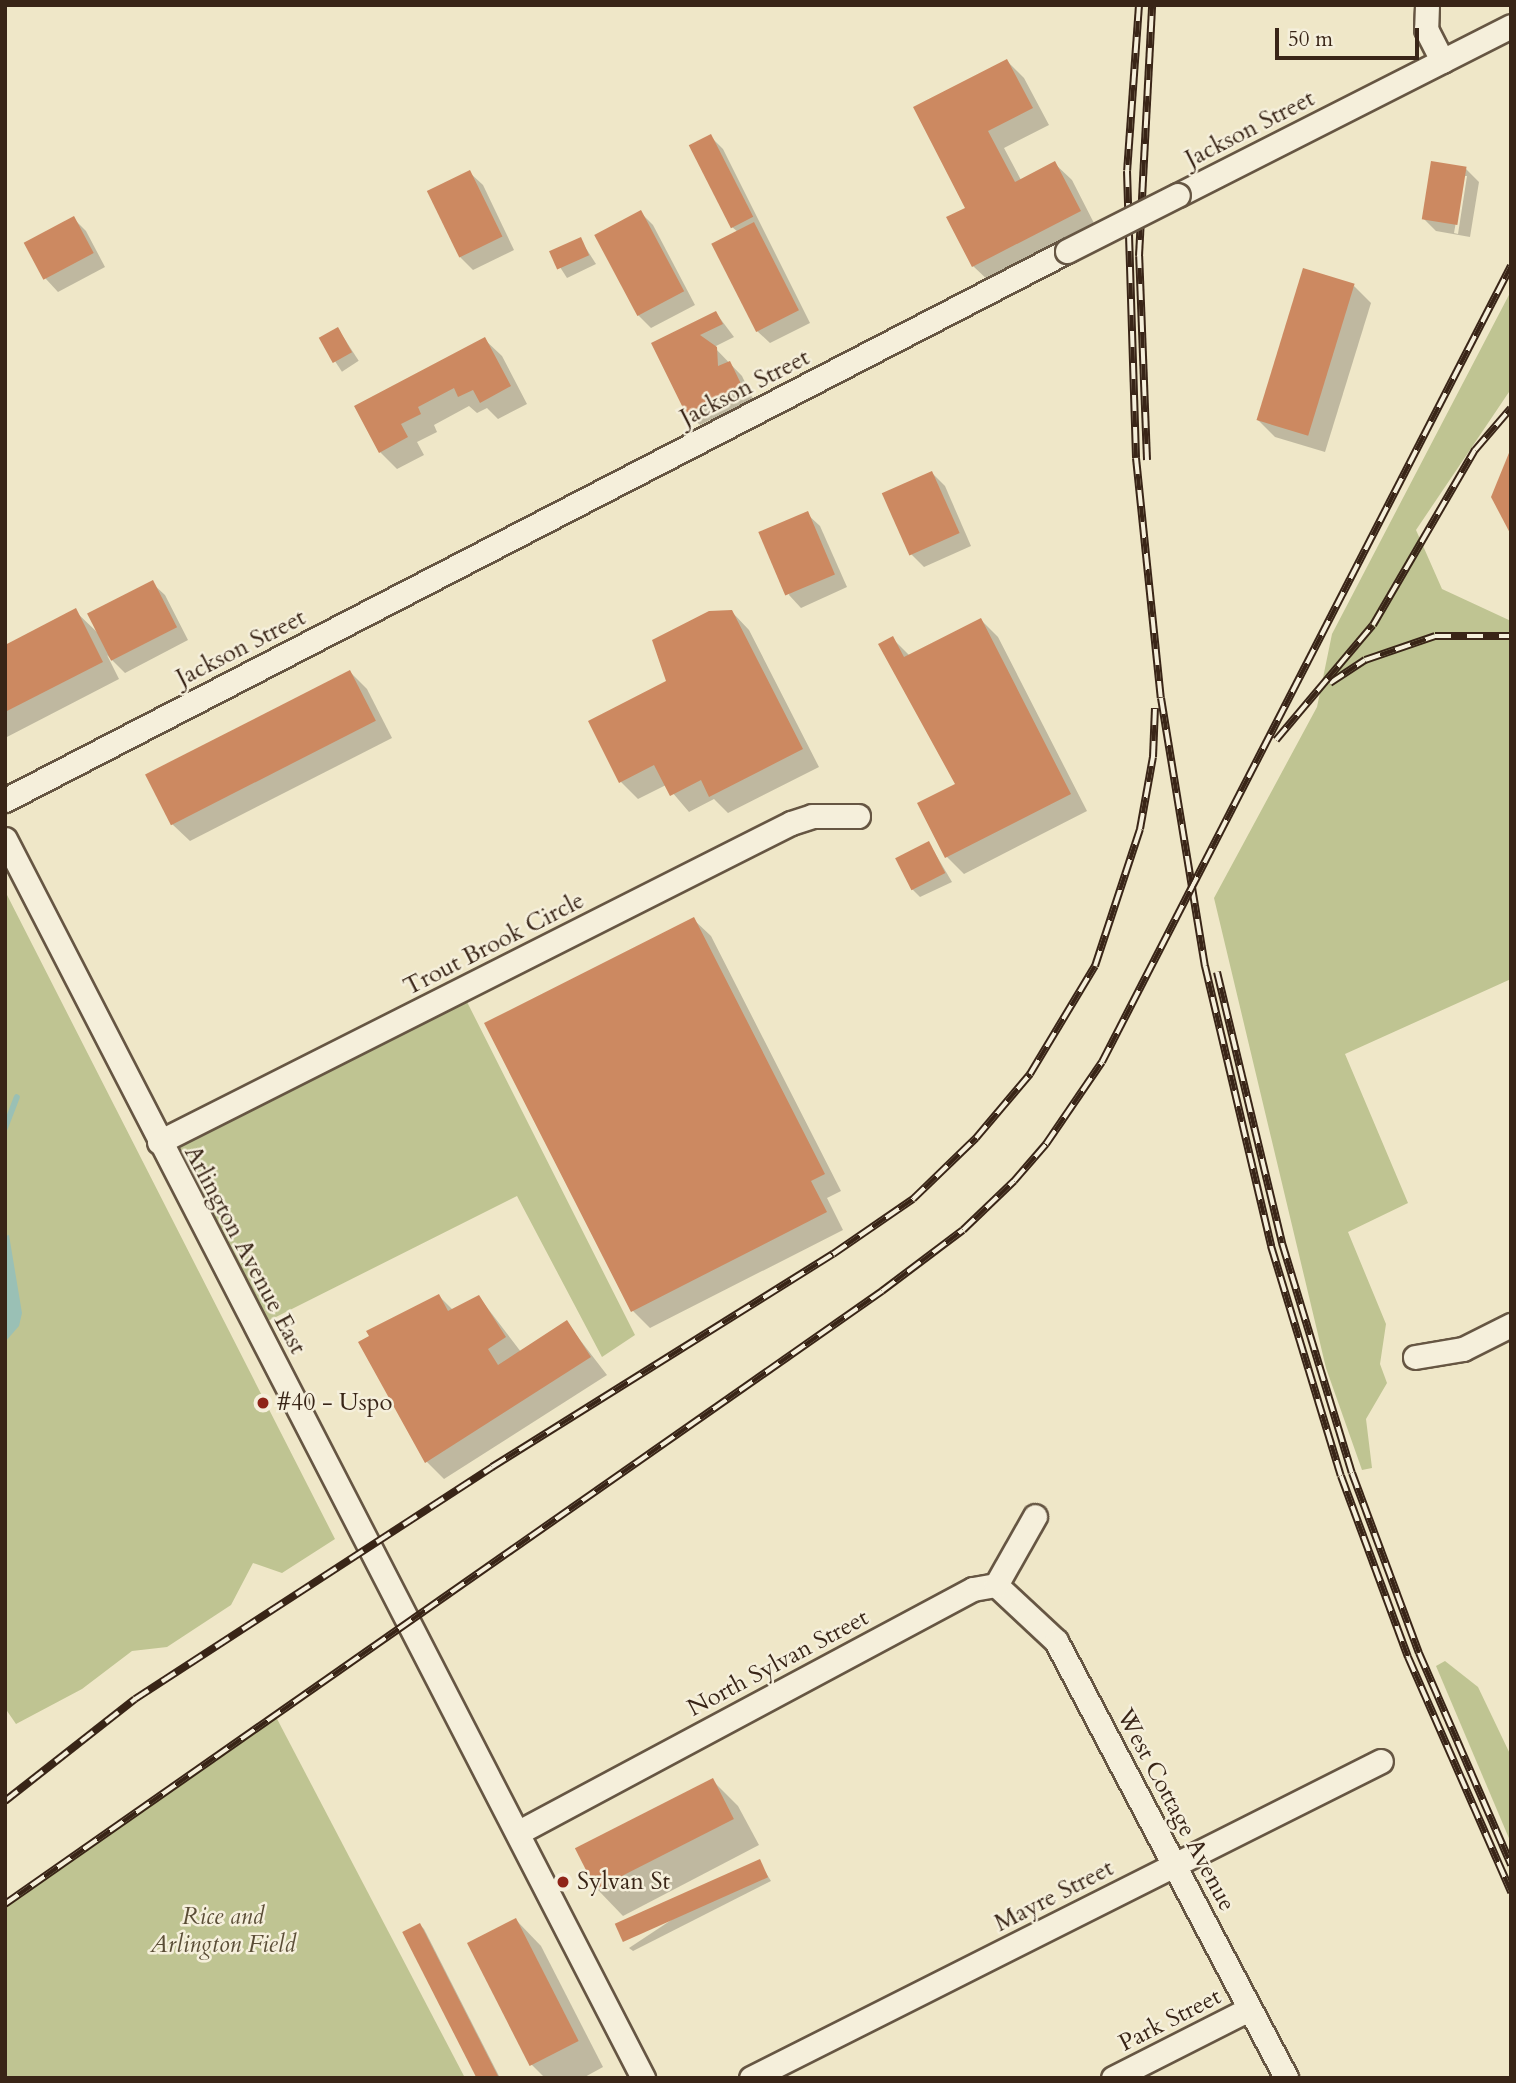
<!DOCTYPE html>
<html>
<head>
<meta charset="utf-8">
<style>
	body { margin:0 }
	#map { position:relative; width:1516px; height:2083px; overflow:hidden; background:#efe7c8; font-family:Cardo,serif }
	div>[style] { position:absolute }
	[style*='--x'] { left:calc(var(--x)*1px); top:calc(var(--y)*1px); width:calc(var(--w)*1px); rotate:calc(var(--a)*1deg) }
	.green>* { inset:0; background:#bfc492 }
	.water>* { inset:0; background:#9ac0b5 }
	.shadow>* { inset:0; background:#0003; transform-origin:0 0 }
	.stream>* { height:6px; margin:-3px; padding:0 3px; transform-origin:3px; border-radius:3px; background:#9ac0b5 }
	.building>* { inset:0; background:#cc8961; transform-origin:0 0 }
	.roads { filter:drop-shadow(2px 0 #665643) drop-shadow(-2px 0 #665643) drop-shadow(0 2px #665643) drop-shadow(0 -2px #665643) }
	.minor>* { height:23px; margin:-11.5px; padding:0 11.5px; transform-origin:11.5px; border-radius:11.5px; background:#f5efdb }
	.rail>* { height:8px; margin-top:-4px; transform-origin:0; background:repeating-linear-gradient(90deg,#f5efdb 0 16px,#392517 0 32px); box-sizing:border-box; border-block:2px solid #392517 }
	.bridges { filter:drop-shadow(2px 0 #665643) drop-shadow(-2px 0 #665643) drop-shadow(0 2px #665643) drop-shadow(0 -2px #665643) }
	.minor-bridge>* { height:23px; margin:-11.5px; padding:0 11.5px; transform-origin:11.5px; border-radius:11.5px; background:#f5efdb }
	.dots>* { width:19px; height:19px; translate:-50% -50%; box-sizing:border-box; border:4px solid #f5efdb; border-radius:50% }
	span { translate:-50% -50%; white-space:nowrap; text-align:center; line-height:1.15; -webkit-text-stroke:5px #f5efdb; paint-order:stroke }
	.street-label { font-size:24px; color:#392517 }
	.poi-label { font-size:24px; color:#392517 }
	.left { translate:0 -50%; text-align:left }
	.park-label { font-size:24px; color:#5a4d36; font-style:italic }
	.frame { position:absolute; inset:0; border:7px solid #392517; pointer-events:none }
	.scale { position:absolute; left:1275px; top:28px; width:144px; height:32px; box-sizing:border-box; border:4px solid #392517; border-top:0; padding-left:9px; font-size:21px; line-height:24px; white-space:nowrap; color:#392517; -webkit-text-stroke:5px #f5efdb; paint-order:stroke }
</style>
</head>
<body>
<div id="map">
	<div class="green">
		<i style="clip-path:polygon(1511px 291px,1511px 389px,1416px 530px,1442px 589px,1511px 621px,1511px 979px,1345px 1054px,1408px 1203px,1348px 1232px,1386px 1324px,1380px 1364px,1387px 1383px,1366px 1419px,1372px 1468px,1362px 1470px,1326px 1368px,1214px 898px,1317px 707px,1332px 634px)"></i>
		<i style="clip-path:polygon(5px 891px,335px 1539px,282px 1573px,253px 1563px,231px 1605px,167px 1647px,132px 1651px,82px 1689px,16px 1724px,5px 1708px)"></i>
		<i style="clip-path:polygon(461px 990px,635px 1335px,602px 1357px,517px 1196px,256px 1327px,159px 1142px)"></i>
		<i style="clip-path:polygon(1445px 1661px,1478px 1687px,1511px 1756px,1511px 1843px,1436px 1666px)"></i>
		<i style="clip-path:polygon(275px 1715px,465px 2078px,5px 2078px,5px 1904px)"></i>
	</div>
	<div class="water">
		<i style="clip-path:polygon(9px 1235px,22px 1313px,19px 1326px,5px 1342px,5px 1236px)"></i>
	</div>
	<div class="shadow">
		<i style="clip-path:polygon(1007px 61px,1024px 78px,1049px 125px,1004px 148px,1021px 180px,1054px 163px,1072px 180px,1097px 229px,991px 283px,973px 266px,967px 208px)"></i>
		<i style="clip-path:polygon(710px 136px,723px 149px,810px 323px,770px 343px,757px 331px,738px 232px,732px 227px)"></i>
		<i style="clip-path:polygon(evenodd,1466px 169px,1479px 182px,1470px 237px,1436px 231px,1423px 218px,1466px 169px,1464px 176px,1467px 176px,1458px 234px,1454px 233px,1464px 176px)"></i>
		<i style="clip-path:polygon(470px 173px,483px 185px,514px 250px,473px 270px,460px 257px)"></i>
		<i style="clip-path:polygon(640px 212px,653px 225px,695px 305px,651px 328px,638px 315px)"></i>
		<i style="clip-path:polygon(73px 218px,86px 231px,105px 267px,58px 292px,46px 279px,26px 244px)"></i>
		<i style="clip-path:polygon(580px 239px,596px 264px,567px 278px,551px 253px)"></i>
		<i style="clip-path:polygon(1354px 286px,1371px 303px,1325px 452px,1275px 437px,1258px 420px)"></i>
		<i style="clip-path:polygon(716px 313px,734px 337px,714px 347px,742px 376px,753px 399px,700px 425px,687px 413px,653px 344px)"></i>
		<i style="left:338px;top:329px;width:38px;height:20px;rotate:57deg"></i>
		<i style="clip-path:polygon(484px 339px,502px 356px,527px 404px,498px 419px,487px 408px,477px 413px,469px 406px,434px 425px,437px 432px,417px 442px,424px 455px,397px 469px,380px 452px,356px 407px)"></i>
		<i style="clip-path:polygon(932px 473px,945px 486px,971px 546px,924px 567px,911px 554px)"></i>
		<i style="clip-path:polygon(807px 514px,820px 526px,847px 587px,801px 608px,789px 595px)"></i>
		<i style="clip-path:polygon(152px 583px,165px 595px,188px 640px,125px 673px,107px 655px,119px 679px,5px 738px,5px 647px,75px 611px,98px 633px)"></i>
		<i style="clip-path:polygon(732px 612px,749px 630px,819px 767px,728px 813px,714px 799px,689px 812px,666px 785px,638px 799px,621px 782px,669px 681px)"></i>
		<i style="clip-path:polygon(981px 620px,998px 637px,1087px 811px,964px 874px,947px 857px,920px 804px,957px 785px,893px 639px,910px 656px)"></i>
		<i style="clip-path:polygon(350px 672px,367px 689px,392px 738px,190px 841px,172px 824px)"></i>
		<i style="clip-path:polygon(929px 843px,952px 882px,920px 897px,912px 889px)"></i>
		<i style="clip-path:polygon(693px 919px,711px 936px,841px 1191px,827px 1198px,843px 1230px,650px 1328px,633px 1311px,487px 1024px)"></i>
		<i style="clip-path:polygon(439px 1296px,453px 1310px,479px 1297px,521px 1352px,567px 1323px,607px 1375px,444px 1479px,427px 1462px,360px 1342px)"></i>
		<i style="clip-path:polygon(712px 1780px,738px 1806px,759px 1845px,623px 1916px,598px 1890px)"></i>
		<i style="clip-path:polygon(759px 1862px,771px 1881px,633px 1951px,629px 1948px)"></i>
		<i style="clip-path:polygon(516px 1920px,541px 1946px,603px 2067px,583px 2078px,545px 2078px,532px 2065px)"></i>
		<i style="clip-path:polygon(420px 1925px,424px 1929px,500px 2078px,478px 2078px)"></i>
	</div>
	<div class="stream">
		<i style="--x:5;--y:1128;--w:33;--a:-69"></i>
	</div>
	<div class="building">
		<i style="clip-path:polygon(1007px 59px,1033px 108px,988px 131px,1015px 182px,1055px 161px,1081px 211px,972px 267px,946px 217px,965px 208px,913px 107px)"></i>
		<i style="left:711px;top:134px;width:93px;height:25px;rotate:63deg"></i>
		<i style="left:1431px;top:161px;width:36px;height:59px;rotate:9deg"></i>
		<i style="left:470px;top:170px;width:74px;height:48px;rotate:64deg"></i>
		<i style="left:641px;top:210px;width:92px;height:53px;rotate:62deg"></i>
		<i style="left:74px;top:216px;width:42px;height:57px;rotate:62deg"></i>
		<i style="left:754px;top:222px;width:99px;height:48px;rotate:63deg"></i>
		<i style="left:581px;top:237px;width:20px;height:35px;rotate:66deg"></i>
		<i style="left:1303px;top:268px;width:54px;height:159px;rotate:17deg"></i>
		<i style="clip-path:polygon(716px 311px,723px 324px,700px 335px,717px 347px,718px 366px,730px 361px,742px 386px,686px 414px,651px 343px)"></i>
		<i style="left:338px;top:327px;width:29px;height:22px;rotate:61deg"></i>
		<i style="clip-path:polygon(485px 337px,511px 386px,480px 403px,473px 390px,458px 397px,454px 388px,418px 407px,421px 414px,401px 424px,408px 437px,379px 453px,354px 406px)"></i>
		<i style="clip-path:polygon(1511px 448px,1511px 535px,1491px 497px)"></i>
		<i style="left:932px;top:471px;width:68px;height:55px;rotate:66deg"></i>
		<i style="left:808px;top:511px;width:69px;height:54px;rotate:67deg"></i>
		<i style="left:153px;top:580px;width:53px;height:74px;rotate:63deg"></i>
		<i style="clip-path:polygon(76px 608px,103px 662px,5px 712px,5px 645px)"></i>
		<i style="clip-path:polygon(732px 610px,803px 749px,709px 797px,701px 780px,670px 796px,654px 765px,619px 783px,588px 721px,666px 681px,652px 640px,709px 611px)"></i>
		<i style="clip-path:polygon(981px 618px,1071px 794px,945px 858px,917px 803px,955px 784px,878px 644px,893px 636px,904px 657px)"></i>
		<i style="left:350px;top:670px;width:57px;height:230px;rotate:63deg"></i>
		<i style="left:929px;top:841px;width:36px;height:38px;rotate:63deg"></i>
		<i style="clip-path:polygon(694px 917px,825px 1174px,811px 1181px,827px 1212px,631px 1312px,484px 1023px)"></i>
		<i style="clip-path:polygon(439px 1294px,448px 1311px,479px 1295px,506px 1337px,488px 1349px,498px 1365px,567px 1320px,591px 1357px,425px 1463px,358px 1342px,369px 1336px,366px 1331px)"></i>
		<i style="left:713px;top:1778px;width:46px;height:155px;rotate:63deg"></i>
		<i style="left:760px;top:1859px;width:20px;height:159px;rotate:66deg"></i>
		<i style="left:516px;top:1918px;width:138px;height:55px;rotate:63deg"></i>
		<i style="left:420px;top:1923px;width:174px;height:20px;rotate:63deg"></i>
	</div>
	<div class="roads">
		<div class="minor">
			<i style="--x:1427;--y:5;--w:24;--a:92"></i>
			<i style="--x:1426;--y:29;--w:36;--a:63"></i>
			<i style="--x:1178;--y:195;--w:373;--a:-26.9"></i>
			<i style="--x:5;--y:800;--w:1196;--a:-27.34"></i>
			<i style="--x:5;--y:839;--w:1394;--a:62.75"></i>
			<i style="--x:159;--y:1142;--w:708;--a:-26.78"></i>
			<i style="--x:791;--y:823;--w:22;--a:-18"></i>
			<i style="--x:812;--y:816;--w:46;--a:0"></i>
			<i style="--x:1415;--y:1357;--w:49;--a:-9.5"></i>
			<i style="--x:1463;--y:1349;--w:54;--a:-26.6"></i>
			<i style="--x:996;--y:1585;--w:82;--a:43"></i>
			<i style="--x:1056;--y:1641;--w:494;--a:62.2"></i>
			<i style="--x:519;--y:1832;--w:515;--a:-28.16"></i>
			<i style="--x:973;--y:1589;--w:23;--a:-10"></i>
			<i style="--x:996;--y:1585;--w:79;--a:-60.5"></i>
			<i style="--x:751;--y:2078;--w:705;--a:-26.71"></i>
			<i style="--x:1113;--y:2078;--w:153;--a:-26.9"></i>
		</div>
	</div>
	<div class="rail">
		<i style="--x:1139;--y:5;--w:166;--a:94.1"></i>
		<i style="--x:1127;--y:171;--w:287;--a:88.2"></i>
		<i style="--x:1136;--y:458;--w:241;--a:84.1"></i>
		<i style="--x:1161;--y:698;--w:272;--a:80.7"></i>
		<i style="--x:1205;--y:966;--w:288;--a:76.7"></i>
		<i style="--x:1271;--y:1246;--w:240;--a:73.1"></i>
		<i style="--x:1341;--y:1476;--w:193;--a:69.7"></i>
		<i style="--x:1408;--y:1657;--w:257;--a:66.3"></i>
		<i style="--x:1147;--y:460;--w:204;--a:-92.2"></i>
		<i style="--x:1139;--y:256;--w:251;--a:-87"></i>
		<i style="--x:1330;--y:683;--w:42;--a:-33.3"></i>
		<i style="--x:1365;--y:660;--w:74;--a:-18.9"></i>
		<i style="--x:1435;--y:636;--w:76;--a:0"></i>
		<i style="--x:1276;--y:740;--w:150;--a:-49.9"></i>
		<i style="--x:1373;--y:625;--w:203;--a:-59.8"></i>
		<i style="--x:1475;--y:450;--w:55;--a:-49.4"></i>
		<i style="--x:1217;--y:972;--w:279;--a:76.5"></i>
		<i style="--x:1282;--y:1243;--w:240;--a:73.1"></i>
		<i style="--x:1352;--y:1473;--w:192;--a:69.6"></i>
		<i style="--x:1419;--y:1653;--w:231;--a:66.5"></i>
		<i style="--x:5;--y:1801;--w:165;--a:-38.1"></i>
		<i style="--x:135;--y:1699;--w:426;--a:-33"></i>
		<i style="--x:492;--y:1467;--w:402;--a:-32"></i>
		<i style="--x:833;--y:1254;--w:97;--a:-34.5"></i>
		<i style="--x:913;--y:1199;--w:88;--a:-44.1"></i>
		<i style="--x:976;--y:1138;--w:84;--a:-49.8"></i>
		<i style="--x:1030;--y:1074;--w:126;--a:-59"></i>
		<i style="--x:1095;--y:966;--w:144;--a:-71.8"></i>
		<i style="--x:1140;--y:829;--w:73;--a:-79.8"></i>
		<i style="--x:1153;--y:757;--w:49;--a:-87.7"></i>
		<i style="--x:5;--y:1904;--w:1070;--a:-34.95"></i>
		<i style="--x:882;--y:1291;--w:101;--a:-37"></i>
		<i style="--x:963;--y:1230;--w:71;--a:-43.9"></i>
		<i style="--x:1014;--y:1181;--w:49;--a:-49.1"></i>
		<i style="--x:1046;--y:1144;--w:99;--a:-55.7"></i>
		<i style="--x:1102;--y:1062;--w:895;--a:-62.81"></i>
	</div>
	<div class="bridges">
		<div class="minor-bridge">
			<i style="--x:1067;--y:251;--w:124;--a:-26.8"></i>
		</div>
	</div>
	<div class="dots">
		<i style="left:263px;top:1403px;background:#8f2418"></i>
		<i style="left:563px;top:1882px;background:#8f2418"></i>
	</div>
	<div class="street-label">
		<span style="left:1250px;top:129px;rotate:-27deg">Jackson Street</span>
		<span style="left:745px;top:388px;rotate:-27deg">Jackson Street</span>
		<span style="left:241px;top:648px;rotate:-27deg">Jackson Street</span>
		<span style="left:494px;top:944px;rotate:-27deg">Trout Brook Circle</span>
		<span style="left:245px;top:1250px;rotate:62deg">Arlington Avenue East</span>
		<span style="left:778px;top:1663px;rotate:-28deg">North Sylvan Street</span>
		<span style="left:1176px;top:1810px;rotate:62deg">West Cottage Avenue</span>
		<span style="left:1054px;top:1896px;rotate:-27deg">Mayre Street</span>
		<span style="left:1170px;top:2020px;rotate:-27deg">Park Street</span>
	</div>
	<div class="poi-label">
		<span class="left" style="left:277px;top:1403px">#40 - Uspo</span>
		<span class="left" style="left:577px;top:1882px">Sylvan St</span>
	</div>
	<div class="park-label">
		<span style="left:223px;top:1931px">Rice and<br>Arlington Field</span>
	</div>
	<div class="frame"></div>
	<div class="scale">50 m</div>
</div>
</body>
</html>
